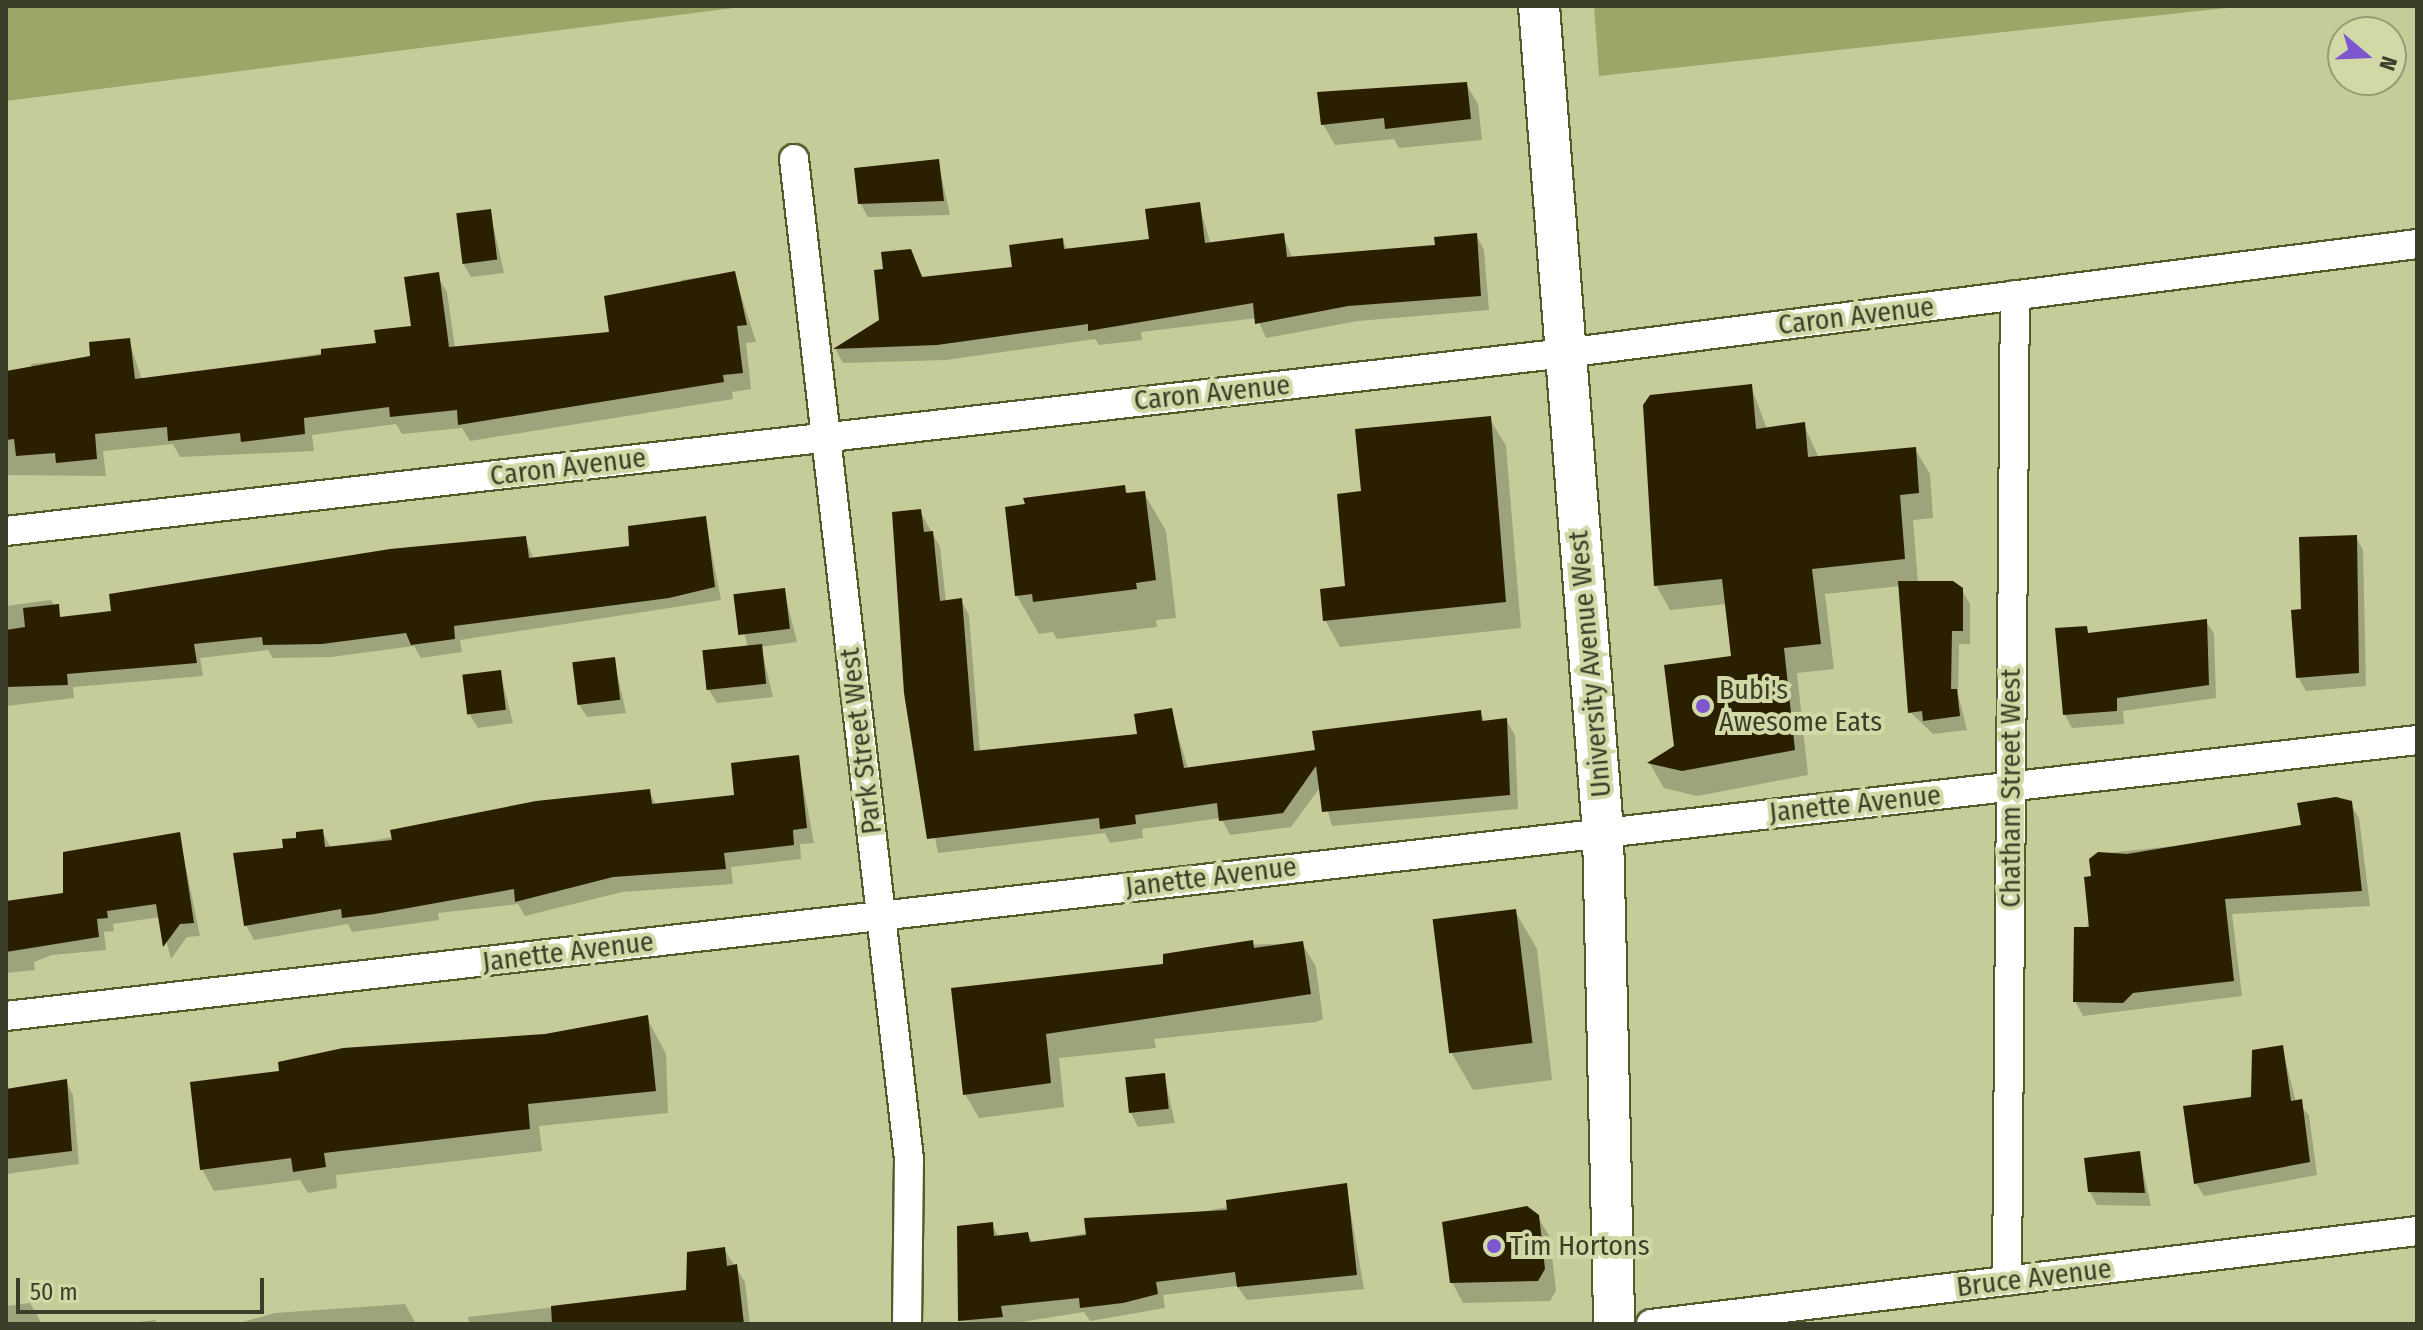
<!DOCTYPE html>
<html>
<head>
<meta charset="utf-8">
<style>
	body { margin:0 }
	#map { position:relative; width:2423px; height:1330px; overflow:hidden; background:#c5cc99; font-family:"Fira Sans Condensed",sans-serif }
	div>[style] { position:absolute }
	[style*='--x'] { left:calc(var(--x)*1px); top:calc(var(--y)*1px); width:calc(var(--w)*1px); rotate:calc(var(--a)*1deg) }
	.green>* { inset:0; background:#9da568 }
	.shadow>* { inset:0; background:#0003 }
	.building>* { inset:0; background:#2a2000; transform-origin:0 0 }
	.roads { filter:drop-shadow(2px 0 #555a2b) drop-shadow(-2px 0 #555a2b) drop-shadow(0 2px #555a2b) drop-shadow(0 -2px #555a2b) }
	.street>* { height:28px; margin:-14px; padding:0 14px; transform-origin:14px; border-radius:14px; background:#fff }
	.secondary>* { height:40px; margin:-20px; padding:0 20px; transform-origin:20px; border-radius:20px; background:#fff }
	.dots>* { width:22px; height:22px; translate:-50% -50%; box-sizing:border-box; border:4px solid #d2d9a6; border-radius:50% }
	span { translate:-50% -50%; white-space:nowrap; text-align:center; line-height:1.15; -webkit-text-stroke:8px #d2d9a6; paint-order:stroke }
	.street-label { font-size:28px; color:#3b3e29 }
	.poi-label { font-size:28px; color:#3b3e29 }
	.left { translate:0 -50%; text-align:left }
	.frame { position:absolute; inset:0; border:8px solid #3b3e29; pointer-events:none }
	.north { position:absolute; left:2327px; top:16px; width:80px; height:80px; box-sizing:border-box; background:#d2d9a6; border:2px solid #969b74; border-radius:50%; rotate:109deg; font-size:22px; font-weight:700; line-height:32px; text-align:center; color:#3b3e29 }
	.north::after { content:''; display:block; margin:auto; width:28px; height:36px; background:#7d56d0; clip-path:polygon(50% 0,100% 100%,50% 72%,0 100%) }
	.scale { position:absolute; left:16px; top:1278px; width:248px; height:36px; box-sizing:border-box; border:4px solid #3b3e29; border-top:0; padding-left:10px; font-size:24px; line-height:28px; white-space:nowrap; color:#3b3e29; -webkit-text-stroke:6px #d2d9a6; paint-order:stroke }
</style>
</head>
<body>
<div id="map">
	<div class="green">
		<i style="clip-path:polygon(6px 6px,749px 6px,6px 101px)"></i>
		<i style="clip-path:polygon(1594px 6px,2245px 6px,1599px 76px)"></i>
	</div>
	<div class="shadow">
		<i style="clip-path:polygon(1466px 84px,1478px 104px,1482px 140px,1399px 148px,1394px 139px,1335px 145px,1323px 124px)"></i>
		<i style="clip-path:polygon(938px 161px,950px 215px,868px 217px,860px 203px)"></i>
		<i style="clip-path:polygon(1199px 204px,1211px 245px,1283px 236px,1293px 259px,1437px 247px,1476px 235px,1484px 250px,1489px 310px,1358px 321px,1266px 338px,1257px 318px,1141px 332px,1142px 340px,1099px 345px,1095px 339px,946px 360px,843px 363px,836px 350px,882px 321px,885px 271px,910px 251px,924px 279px,1014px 269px,1062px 240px,1068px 250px,1151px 241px)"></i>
		<i style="clip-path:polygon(490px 211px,504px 273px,471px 277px,463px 263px)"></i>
		<i style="clip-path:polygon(734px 273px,756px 342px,746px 343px,751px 389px,732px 392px,733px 399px,470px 441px,462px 428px,402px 434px,396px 424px,312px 435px,314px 451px,180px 457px,173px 444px,103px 451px,106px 476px,6px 475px,6px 380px,32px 371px,31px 364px,92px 358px,129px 340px,142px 380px,378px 345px,414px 327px,437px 275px,447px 292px,455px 348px,611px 333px,682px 288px,681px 280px)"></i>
		<i style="clip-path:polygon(1751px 386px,1767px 429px,1804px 425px,1819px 458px,1915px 449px,1930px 474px,1933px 518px,1913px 520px,1918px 583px,1962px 590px,1970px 604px,1970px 644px,1959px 644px,1958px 694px,1967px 730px,1933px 734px,1910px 712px,1900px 586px,1825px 594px,1834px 669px,1797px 673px,1808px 775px,1697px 796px,1664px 788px,1650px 764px,1676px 747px,1733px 658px,1727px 604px,1670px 610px,1656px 585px)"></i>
		<i style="clip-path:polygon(1490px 419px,1506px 446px,1521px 628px,1340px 647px,1325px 620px,1347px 588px,1363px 493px)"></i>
		<i style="clip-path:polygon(1124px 487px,1128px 494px,1144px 493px,1166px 531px,1176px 618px,1156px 620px,1157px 627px,1057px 639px,1053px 632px,1039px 634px,1017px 596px)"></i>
		<i style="clip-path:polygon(920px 511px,940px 547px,946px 602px,961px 600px,969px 615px,980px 753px,1139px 735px,1171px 711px,1188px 769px,1317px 752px,1480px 712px,1485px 722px,1506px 720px,1515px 735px,1518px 809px,1332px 826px,1321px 786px,1291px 827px,1230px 835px,1221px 818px,1142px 829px,1143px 838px,1110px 843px,1105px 833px,938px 853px,906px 693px)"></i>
		<i style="clip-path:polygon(705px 518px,721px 600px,460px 640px,462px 652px,421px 658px,414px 646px,331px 657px,273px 658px,268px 650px,200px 658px,203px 676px,73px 687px,74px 698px,6px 706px,6px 606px,51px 600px,62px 619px,113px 613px,525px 538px,534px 560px,631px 547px)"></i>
		<i style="clip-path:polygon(2356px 537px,2363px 550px,2366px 686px,2306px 691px,2298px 677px,2303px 611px)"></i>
		<i style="clip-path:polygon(784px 590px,797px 642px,761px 647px,773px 697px,717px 703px,709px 690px,748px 648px,735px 596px)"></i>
		<i style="clip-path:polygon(2206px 621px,2214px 634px,2216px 698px,2123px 711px,2124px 724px,2072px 728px,2065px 715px,2086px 628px,2090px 635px)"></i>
		<i style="clip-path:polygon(614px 659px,626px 713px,587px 717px,579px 704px)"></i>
		<i style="clip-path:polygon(500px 672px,513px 723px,478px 728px,470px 715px)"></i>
		<i style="clip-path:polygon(798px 758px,814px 843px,800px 844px,801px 859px,731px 867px,733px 884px,622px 892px,525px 916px,518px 904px,438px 913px,439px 920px,352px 932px,348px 924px,254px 940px,246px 925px,285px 850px,322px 831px,331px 848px,649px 792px,657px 806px,737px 797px)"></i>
		<i style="clip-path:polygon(2350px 803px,2359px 818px,2370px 906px,2232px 914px,2242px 996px,2083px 1016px,2075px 1001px,2099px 854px,2248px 838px,2303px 826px)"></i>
		<i style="clip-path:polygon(179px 834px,200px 936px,187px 937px,171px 959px,160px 917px,113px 924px,114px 931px,104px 932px,106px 950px,52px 955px,34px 962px,35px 970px,6px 973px,6px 903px,65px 895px)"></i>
		<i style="clip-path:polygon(1515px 911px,1537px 949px,1552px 1080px,1473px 1090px,1451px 1052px)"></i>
		<i style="clip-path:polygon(1302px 943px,1316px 967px,1323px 1019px,1316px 1022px,1154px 1039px,1156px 1048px,1059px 1058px,1064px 1107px,979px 1118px,965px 1094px,953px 989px,1165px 965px,1217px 946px)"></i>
		<i style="clip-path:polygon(647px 1018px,666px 1054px,668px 1113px,539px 1126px,542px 1151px,336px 1175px,337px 1188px,308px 1193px,300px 1180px,214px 1191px,202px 1169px)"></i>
		<i style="clip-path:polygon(2282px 1047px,2296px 1102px,2309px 1115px,2317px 1175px,2204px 1196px,2196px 1183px)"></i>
		<i style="clip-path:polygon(1164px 1075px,1175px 1123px,1138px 1127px,1131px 1113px)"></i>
		<i style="clip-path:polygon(66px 1082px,73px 1095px,79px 1164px,6px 1174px,6px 1090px)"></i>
		<i style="clip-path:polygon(2139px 1153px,2151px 1206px,2097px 1205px,2090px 1192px)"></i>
		<i style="clip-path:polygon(1346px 1185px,1364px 1289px,1247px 1300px,1237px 1286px,1163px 1295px,1165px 1308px,1090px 1321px,1084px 1312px,1008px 1324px,960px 1321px,959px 1228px,991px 1224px,999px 1237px,1027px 1234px,1033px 1243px)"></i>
		<i style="clip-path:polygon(1537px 1216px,1550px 1237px,1556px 1291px,1550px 1301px,1463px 1303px,1452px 1282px)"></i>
		<i style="clip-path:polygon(724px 1249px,745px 1282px,750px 1324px,469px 1324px,468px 1317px,688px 1292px)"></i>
		<i style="clip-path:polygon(30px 1303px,42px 1324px,6px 1324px,6px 1306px)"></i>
		<i style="clip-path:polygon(405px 1304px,416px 1324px,236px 1324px,275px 1313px)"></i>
		<i style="clip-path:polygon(155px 1320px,157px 1324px,120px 1324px)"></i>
	</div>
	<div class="building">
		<i style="clip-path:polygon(1467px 82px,1471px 119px,1385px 129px,1384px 118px,1321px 125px,1317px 92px)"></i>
		<i style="clip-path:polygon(939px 159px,944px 201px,858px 204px,854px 168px)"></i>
		<i style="clip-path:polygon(1200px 202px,1205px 243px,1284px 233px,1287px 257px,1435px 245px,1434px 237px,1477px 233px,1481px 296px,1348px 306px,1255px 324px,1253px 303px,1088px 331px,1088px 324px,937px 345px,833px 349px,879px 320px,874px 270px,883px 269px,881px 252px,911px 249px,922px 277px,1012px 267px,1009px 245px,1063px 238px,1064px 249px,1149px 239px,1145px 209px)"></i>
		<i style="left:491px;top:209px;width:51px;height:35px;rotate:83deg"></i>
		<i style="clip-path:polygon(735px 271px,747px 325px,737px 326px,743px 373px,723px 375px,724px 382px,458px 425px,457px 410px,390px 417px,389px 407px,304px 418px,305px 434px,241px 442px,240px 433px,168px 441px,167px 427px,95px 434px,97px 459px,56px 463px,55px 453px,16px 456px,14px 439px,6px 440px,6px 371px,90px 356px,89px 342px,130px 338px,135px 379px,321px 355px,321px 349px,376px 343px,374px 330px,411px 326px,404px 277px,439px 272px,449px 347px,609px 332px,604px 296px)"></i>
		<i style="clip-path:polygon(1752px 384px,1756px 429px,1805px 422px,1808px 457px,1916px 447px,1919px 493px,1900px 495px,1905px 559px,1812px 569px,1821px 644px,1784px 648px,1795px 750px,1682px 771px,1647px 763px,1674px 746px,1664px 665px,1731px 656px,1722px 579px,1654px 586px,1643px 405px,1650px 395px)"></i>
		<i style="clip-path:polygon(1491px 416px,1506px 602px,1323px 621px,1320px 589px,1345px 586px,1337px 494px,1361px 491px,1355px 429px)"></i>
		<i style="clip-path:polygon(1125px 485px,1126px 493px,1145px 491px,1156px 580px,1136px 583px,1137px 589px,1033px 602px,1032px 594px,1015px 596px,1005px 507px,1025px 504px,1023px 498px)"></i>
		<i style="clip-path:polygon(921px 509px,924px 532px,933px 531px,940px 601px,962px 598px,974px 751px,1137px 734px,1134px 714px,1172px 708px,1184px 768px,1315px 750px,1312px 731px,1481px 710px,1482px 721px,1507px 718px,1510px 795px,1322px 812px,1316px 766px,1283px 813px,1219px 821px,1217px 803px,1135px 815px,1136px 824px,1100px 829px,1099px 818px,927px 839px,904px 693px,892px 512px)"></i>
		<i style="clip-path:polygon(706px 516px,715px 587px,669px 598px,454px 626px,455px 639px,411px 645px,406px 633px,322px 644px,263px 645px,262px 637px,194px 644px,197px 663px,67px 674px,68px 685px,6px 687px,6px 630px,25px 627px,23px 608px,59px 604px,60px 617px,111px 611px,109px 594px,390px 549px,526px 536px,529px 558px,629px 546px,628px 526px)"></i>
		<i style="clip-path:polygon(2357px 535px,2359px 673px,2296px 678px,2291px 610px,2301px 609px,2299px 537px)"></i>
		<i style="clip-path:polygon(1898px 581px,1953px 581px,1963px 588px,1963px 631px,1952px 631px,1951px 689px,1957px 689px,1960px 716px,1923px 721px,1922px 711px,1908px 713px)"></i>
		<i style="left:785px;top:588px;width:41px;height:52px;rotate:83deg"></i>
		<i style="clip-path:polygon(2207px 619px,2209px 685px,2117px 698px,2117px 711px,2063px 715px,2055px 628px,2087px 626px,2088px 633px)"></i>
		<i style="left:762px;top:644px;width:40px;height:60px;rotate:84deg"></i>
		<i style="left:615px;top:657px;width:43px;height:43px;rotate:83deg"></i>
		<i style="left:501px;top:670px;width:40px;height:39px;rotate:83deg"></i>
		<i style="clip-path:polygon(799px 755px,807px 828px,793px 830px,794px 845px,724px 853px,726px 869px,613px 877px,515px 902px,514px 889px,375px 914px,342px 918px,341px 909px,244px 926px,233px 853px,283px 848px,282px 839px,296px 838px,296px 832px,323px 829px,325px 847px,392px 840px,390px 830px,536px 801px,650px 789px,652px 804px,734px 795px,731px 763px)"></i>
		<i style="clip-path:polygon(2336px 797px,2352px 801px,2362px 891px,2225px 899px,2234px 981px,2133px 993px,2123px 1003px,2073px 1002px,2074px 927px,2089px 927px,2084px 877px,2091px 876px,2089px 859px,2098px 852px,2127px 854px,2301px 825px,2297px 803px)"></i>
		<i style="clip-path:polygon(180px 832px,194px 923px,180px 924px,163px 947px,156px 904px,107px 911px,108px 918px,97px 919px,99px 937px,6px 952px,6px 901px,63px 893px,63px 852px)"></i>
		<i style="left:1516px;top:909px;width:135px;height:84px;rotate:83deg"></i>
		<i style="clip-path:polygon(1253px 940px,1254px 948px,1303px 941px,1311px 994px,1046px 1034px,1051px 1083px,963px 1095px,951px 988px,1163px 964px,1163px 954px)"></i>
		<i style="clip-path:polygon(648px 1015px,656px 1091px,528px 1104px,530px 1129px,324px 1153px,326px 1167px,293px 1172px,291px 1158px,200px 1170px,190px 1082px,279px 1071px,278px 1062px,343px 1048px,545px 1034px)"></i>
		<i style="clip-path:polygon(2283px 1045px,2291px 1101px,2302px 1099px,2310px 1162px,2194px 1184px,2183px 1106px,2251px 1097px,2252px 1050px)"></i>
		<i style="left:1165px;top:1073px;width:36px;height:40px;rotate:84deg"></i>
		<i style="clip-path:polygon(67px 1079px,72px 1151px,6px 1159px,6px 1089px)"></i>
		<i style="clip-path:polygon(2140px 1151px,2145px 1193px,2088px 1192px,2084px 1158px)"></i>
		<i style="clip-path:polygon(1347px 1183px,1357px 1275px,1237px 1287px,1235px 1272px,1156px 1282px,1158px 1294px,1123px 1303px,1080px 1308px,1079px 1298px,1001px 1306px,1003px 1317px,958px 1321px,957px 1226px,993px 1222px,994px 1236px,1028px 1232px,1030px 1242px,1086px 1235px,1084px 1218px,1227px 1210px,1226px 1200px)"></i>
		<i style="clip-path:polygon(1527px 1206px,1539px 1215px,1545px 1269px,1538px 1281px,1450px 1283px,1442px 1222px)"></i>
		<i style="clip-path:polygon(725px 1247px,727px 1266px,737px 1264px,744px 1324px,552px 1324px,551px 1306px,686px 1290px,687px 1252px)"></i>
	</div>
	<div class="roads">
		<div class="street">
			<i style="--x:794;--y:159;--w:1007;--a:83.44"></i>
			<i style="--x:909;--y:1159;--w:165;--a:90.7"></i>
			<i style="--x:6;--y:531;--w:1569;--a:-6.51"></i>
			<i style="--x:1565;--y:353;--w:859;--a:-7.29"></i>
			<i style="--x:6;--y:1016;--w:2427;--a:-6.53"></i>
			<i style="--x:2007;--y:1281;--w:986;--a:-89.54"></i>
			<i style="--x:1651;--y:1324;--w:772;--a:-6.92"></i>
		</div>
		<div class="secondary">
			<i style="--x:1539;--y:6;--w:828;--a:85.57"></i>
			<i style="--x:1603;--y:832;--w:492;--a:88.7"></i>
		</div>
	</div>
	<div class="dots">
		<i style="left:1703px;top:706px;background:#7d56d0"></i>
		<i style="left:1494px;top:1246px;background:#7d56d0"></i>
	</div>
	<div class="street-label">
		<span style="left:1856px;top:316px;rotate:-7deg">Caron Avenue</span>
		<span style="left:1212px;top:393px;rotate:-6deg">Caron Avenue</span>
		<span style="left:568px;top:467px;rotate:-7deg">Caron Avenue</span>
		<span style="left:1590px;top:664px;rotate:-95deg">University Avenue West</span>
		<span style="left:861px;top:741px;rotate:-97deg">Park Street West</span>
		<span style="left:2011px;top:788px;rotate:-90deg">Chatham Street West</span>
		<span style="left:1855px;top:804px;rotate:-6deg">Janette Avenue</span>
		<span style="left:1211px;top:877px;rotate:-7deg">Janette Avenue</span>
		<span style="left:568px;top:952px;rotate:-7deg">Janette Avenue</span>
		<span style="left:2034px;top:1278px;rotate:-7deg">Bruce Avenue</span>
	</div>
	<div class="poi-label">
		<span class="left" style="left:1719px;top:706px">Bubi's<br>Awesome Eats</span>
		<span class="left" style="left:1510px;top:1246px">Tim Hortons</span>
	</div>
	<div class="frame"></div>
	<div class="north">N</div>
	<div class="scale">50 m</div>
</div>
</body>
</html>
